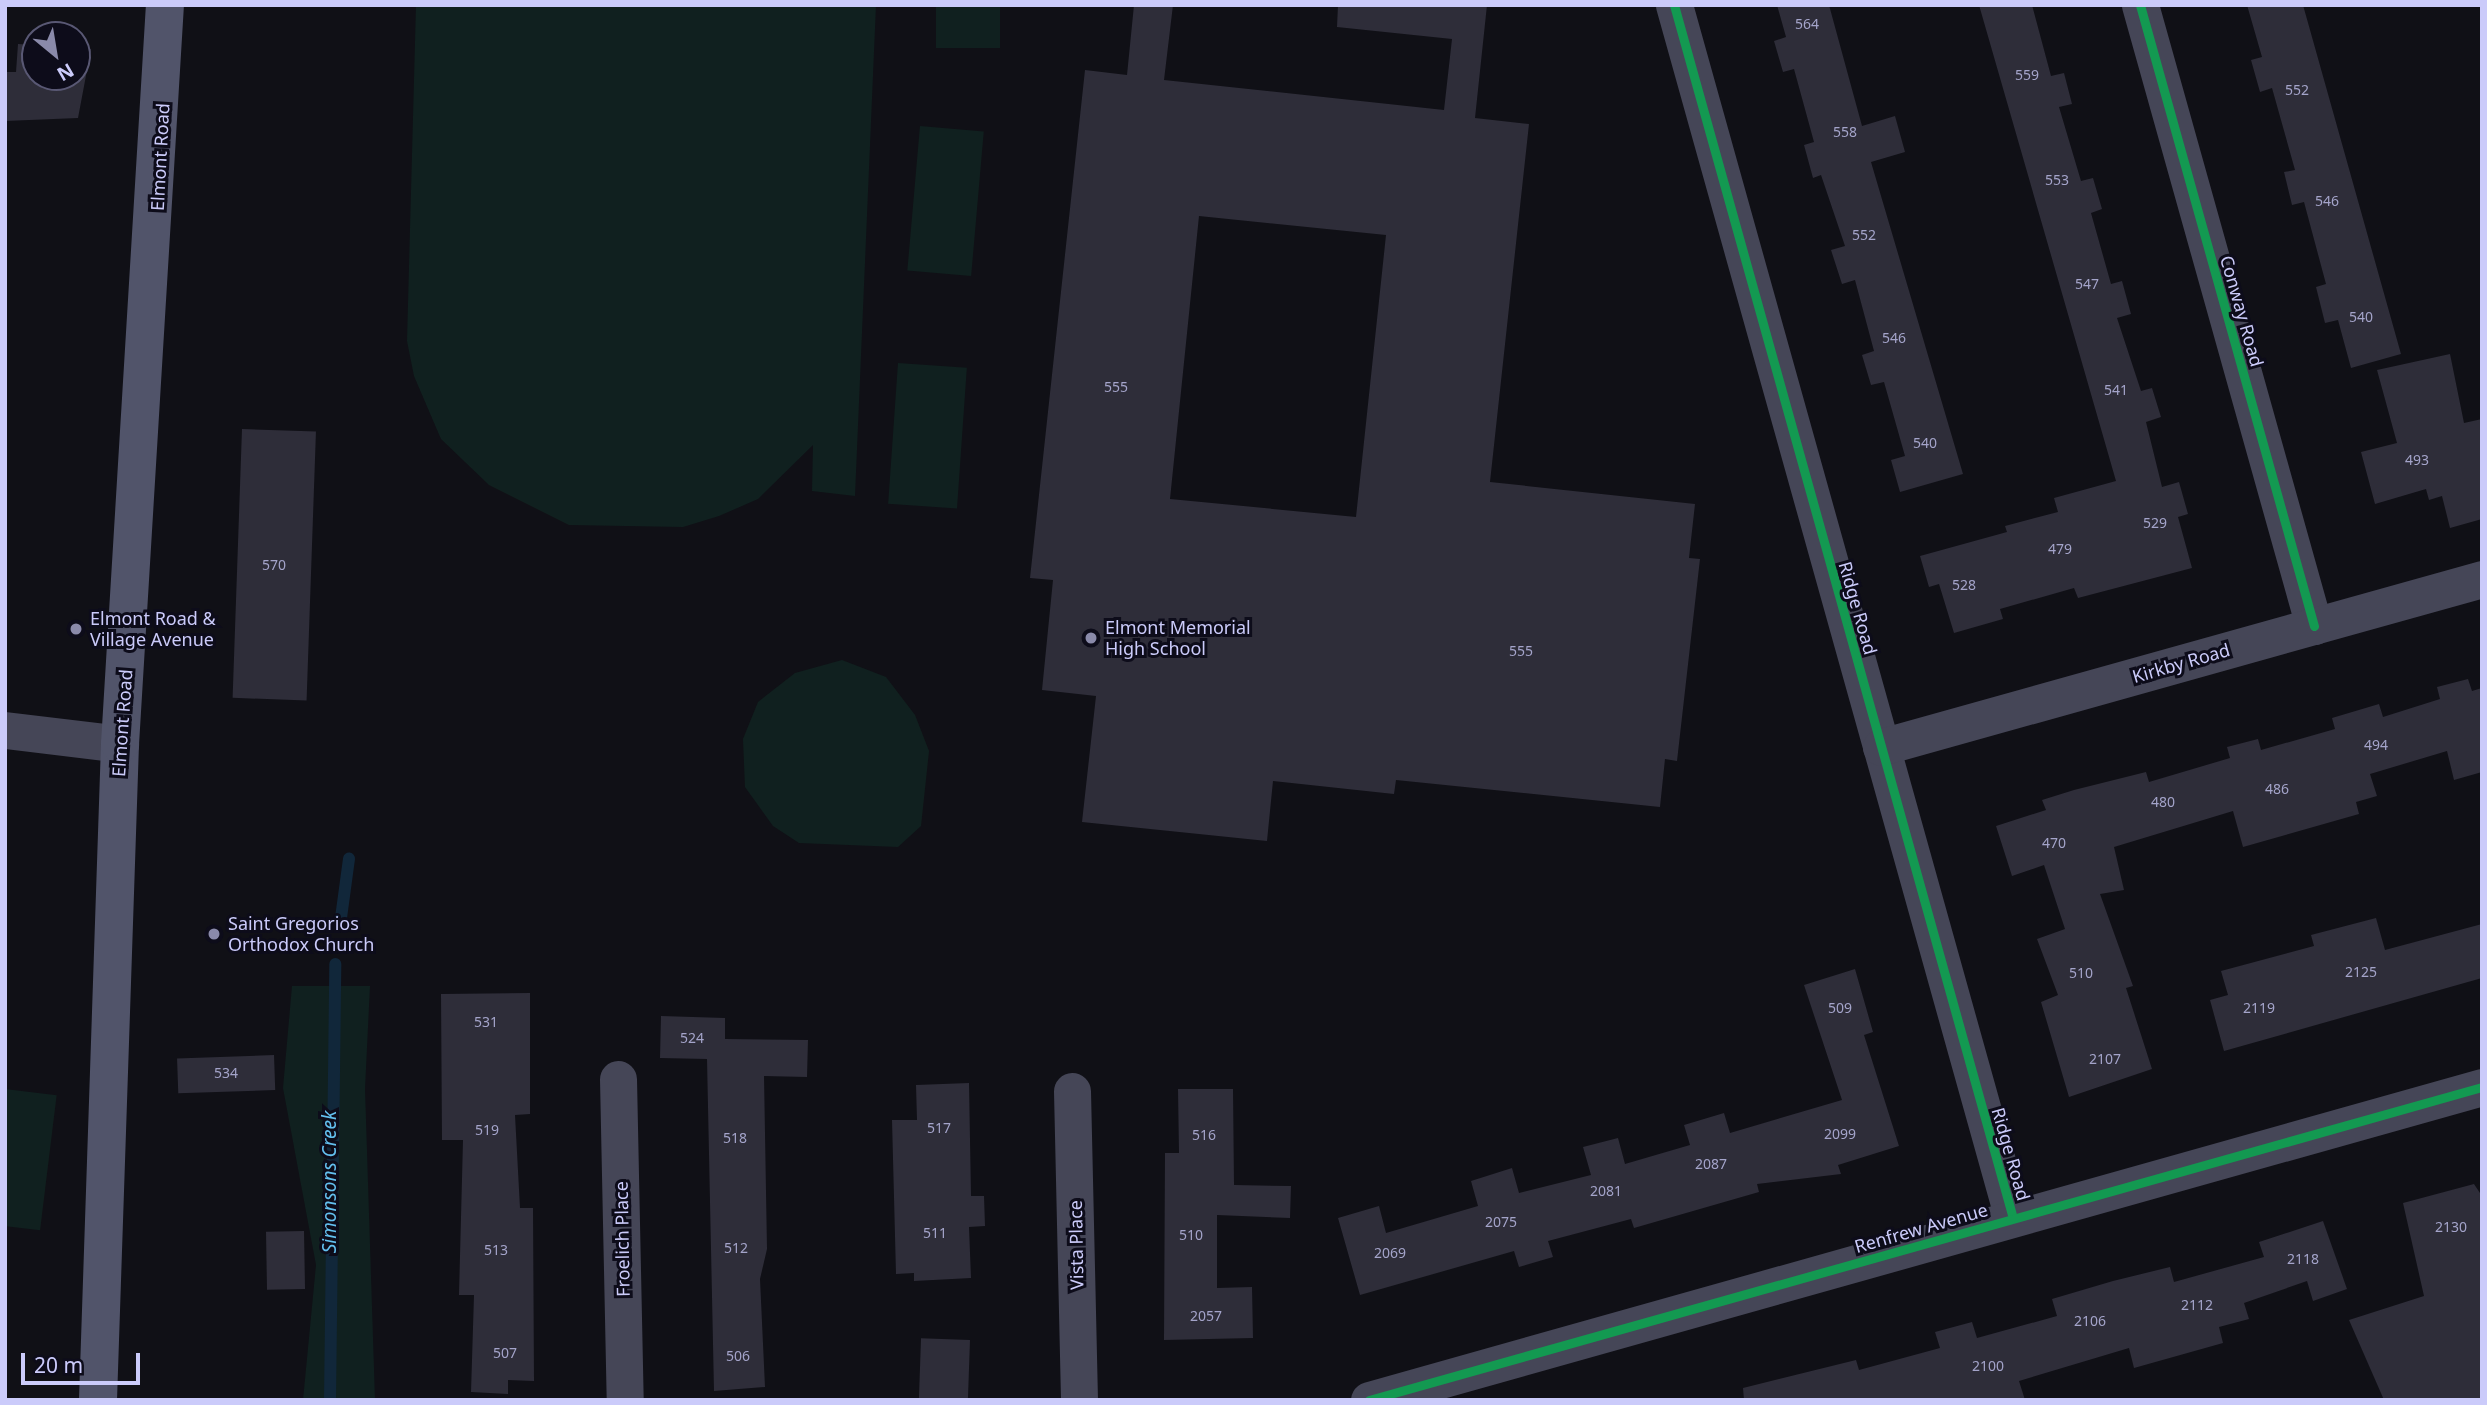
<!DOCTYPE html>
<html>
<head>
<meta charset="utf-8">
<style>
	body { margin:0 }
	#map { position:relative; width:2487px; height:1405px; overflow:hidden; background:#101016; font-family:"Noto Sans",sans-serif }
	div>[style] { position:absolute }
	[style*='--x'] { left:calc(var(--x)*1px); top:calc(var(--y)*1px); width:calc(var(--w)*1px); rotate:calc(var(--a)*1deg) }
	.green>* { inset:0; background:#10201f; transform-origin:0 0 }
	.stream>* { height:12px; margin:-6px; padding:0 6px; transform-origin:6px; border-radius:6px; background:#11273a }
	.building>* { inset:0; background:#2e2d39; transform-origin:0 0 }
	.minor>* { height:37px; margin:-18.5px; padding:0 18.5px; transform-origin:18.5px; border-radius:18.5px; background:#454657 }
	.secondary>* { height:38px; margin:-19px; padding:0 19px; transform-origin:19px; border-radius:19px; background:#51546a }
	.cycleway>* { height:9px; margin:-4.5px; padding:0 4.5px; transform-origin:4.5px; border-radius:4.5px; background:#139951 }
	.dots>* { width:19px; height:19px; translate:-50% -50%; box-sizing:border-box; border:4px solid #0d0c1a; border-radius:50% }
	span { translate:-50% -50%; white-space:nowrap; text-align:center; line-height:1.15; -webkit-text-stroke:6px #0d0c1a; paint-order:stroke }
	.number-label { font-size:14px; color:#a4a4ca }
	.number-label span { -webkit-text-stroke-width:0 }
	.street-label { font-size:18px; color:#cbcbfa }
	.poi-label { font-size:18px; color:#cbcbfa }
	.left { translate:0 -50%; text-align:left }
	.water-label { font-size:19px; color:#63c0ef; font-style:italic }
	.frame { position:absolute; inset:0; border:7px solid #cbcbfa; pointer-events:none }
	.north { position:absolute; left:21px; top:21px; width:70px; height:70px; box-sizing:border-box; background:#0d0c1a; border:2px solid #595874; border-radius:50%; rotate:150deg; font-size:19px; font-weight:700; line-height:28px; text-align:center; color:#cbcbfa }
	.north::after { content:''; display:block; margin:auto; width:24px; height:32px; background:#8a8aaa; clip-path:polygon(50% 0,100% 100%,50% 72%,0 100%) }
	.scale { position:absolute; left:21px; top:1353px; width:119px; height:32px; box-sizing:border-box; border:4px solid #cbcbfa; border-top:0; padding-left:9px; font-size:21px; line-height:24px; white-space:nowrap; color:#cbcbfa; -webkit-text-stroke:5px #0d0c1a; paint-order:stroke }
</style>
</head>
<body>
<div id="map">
	<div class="green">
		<i style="clip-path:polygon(416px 5px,876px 5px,855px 496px,812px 491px,813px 445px,758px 499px,719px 516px,683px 527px,569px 525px,489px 485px,441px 439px,414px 376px,407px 341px)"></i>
		<i style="left:936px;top:5px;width:64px;height:43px"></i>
		<i style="left:920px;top:126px;width:64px;height:145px;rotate:5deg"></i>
		<i style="left:898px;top:363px;width:69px;height:141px;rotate:4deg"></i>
		<i style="clip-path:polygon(842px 660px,886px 677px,915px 715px,929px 751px,921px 826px,898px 847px,799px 843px,773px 826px,745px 787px,743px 739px,758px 702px,795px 673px)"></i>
		<i style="clip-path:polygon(292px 986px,370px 986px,365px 1089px,375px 1400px,303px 1400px,316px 1265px,283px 1088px)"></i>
		<i style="left:5px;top:1089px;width:52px;height:136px;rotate:7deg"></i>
	</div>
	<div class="stream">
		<i style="--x:341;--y:918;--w:60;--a:-82.3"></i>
		<i style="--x:330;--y:1400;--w:436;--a:-89.3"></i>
	</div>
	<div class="building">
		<i style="clip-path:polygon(evenodd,1134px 5px,1173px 5px,1164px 80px,1444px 110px,1452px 39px,1337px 27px,1338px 5px,1487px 5px,1475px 118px,1529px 124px,1490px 482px,1695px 504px,1689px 558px,1700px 559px,1677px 761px,1665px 759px,1660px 807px,1396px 780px,1394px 794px,1273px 781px,1267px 841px,1082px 822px,1096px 696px,1042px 690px,1053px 580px,1030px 578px,1085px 70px,1127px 75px,1134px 5px,1199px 216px,1386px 235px,1356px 517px,1170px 499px,1199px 216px)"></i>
		<i style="clip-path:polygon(1777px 5px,1829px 5px,1862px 126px,1895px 116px,1905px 152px,1871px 162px,1963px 474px,1900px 492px,1891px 460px,1905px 456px,1884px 382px,1871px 385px,1862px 355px,1874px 351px,1855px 280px,1842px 284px,1831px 250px,1845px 246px,1821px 175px,1813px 178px,1804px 145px,1814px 142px,1794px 69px,1783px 72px,1774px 41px,1786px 37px)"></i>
		<i style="clip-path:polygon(1979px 5px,2032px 5px,2051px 76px,2064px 73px,2072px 104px,2059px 107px,2081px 181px,2093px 178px,2102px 209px,2091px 213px,2111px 284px,2122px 281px,2131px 314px,2117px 318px,2141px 391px,2152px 388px,2161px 417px,2146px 422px,2162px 487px,2179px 482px,2188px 514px,2178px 517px,2192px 568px,2078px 598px,2074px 588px,2000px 609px,2003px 619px,1954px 633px,1939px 584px,1929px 587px,1920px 556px,2007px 532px,2005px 526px,2058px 512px,2054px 498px,2116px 481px)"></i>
		<i style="clip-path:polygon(2247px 5px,2303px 5px,2401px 354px,2351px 368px,2338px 320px,2325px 323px,2316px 287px,2326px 284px,2304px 202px,2292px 205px,2284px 172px,2295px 170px,2272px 88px,2260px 92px,2251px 60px,2262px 57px)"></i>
		<i style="clip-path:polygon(18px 44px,35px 45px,35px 77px,77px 77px,77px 48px,91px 49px,78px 118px,5px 121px,5px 72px,16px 72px)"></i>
		<i style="clip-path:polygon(2450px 354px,2464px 423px,2482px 419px,2482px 519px,2450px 528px,2442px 496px,2429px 500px,2426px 489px,2375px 504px,2361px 452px,2397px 443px,2377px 370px)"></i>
		<i style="left:242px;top:429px;width:74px;height:269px;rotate:2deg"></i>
		<i style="clip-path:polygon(2468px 679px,2472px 691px,2482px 688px,2482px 772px,2454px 780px,2447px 751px,2370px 774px,2377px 796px,2356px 802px,2359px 814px,2243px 847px,2233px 811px,2114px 847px,2124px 890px,2100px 894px,2133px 986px,2126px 988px,2152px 1069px,2069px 1097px,2041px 1002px,2058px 995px,2037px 939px,2065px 929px,2044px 865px,2012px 876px,1996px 826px,2046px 810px,2042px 800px,2074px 790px,2146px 772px,2149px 782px,2230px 758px,2227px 747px,2258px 739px,2261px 750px,2335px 729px,2332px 718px,2379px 704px,2383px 717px,2440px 699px,2437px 687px)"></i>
		<i style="clip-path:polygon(2376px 918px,2385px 950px,2482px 924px,2482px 978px,2224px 1051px,2210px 1000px,2228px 995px,2221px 971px,2314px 946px,2311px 935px)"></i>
		<i style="clip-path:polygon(1855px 969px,1873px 1032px,1864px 1035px,1899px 1146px,1838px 1165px,1841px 1174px,1757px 1184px,1759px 1192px,1634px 1228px,1631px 1219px,1548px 1241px,1553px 1257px,1519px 1267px,1514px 1251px,1360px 1295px,1338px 1218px,1379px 1206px,1386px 1233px,1478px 1206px,1471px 1181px,1512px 1168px,1519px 1193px,1591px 1175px,1583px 1147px,1618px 1138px,1625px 1164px,1690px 1145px,1684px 1125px,1724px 1113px,1730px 1133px,1842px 1100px,1804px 985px)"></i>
		<i style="clip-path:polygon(530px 993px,530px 1114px,515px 1115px,520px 1208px,533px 1208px,534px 1381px,508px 1380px,508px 1394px,471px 1392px,474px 1295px,459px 1295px,463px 1140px,442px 1140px,441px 994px)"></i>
		<i style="clip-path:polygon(661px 1016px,725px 1018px,725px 1039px,808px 1040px,807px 1077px,764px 1076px,767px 1249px,760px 1279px,765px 1387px,714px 1391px,707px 1059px,660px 1058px)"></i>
		<i style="left:274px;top:1055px;width:35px;height:97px;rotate:88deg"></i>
		<i style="clip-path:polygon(969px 1083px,971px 1196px,984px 1196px,985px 1226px,969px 1227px,971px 1278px,914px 1281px,914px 1273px,896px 1274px,892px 1120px,917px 1120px,916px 1085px)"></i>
		<i style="clip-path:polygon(1178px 1089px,1233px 1089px,1234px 1185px,1291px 1186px,1290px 1218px,1217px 1215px,1217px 1288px,1252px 1287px,1253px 1338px,1164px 1340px,1165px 1153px,1179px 1153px)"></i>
		<i style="clip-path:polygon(2474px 1184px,2482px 1196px,2482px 1400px,2384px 1400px,2349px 1320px,2424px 1296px,2403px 1203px)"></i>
		<i style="clip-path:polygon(2323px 1221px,2347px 1289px,2313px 1301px,2307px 1281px,2244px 1303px,2249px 1319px,2219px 1327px,2223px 1343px,2134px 1368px,2129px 1348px,2019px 1381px,2025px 1400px,1744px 1400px,1743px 1388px,1856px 1360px,1859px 1370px,1940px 1348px,1935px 1332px,1972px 1322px,1977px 1338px,2057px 1316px,2052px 1299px,2113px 1281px,2170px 1267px,2174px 1282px,2264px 1257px,2259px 1242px)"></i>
		<i style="left:304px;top:1231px;width:58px;height:38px;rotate:89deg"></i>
		<i style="left:970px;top:1340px;width:60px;height:49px;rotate:92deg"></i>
	</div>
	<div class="minor">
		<i style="--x:1674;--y:5;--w:1259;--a:74.39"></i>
		<i style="--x:2140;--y:5;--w:645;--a:74.35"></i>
		<i style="--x:5;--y:730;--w:116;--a:6.9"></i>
		<i style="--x:1881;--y:747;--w:624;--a:-15.62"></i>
		<i style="--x:618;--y:1079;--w:321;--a:88.8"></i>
		<i style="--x:1072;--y:1091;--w:309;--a:88.7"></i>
		<i style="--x:1369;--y:1400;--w:1156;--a:-15.71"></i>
	</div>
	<div class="secondary">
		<i style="--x:98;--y:1400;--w:656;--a:-88.08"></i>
		<i style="--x:120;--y:744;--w:740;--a:-86.52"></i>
	</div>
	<div class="cycleway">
		<i style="--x:1674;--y:5;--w:1259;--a:74.39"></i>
		<i style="--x:2140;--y:5;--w:645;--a:74.35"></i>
		<i style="--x:1369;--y:1400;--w:1156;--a:-15.71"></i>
	</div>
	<div class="dots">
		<i style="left:76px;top:629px;background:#8a8aaa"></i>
		<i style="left:1091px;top:638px;background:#8a8aaa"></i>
		<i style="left:214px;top:934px;background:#8a8aaa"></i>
	</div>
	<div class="number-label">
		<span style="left:1807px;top:24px">564</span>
		<span style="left:2027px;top:75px">559</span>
		<span style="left:2297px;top:90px">552</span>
		<span style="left:1845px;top:132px">558</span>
		<span style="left:2057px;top:180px">553</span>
		<span style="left:2327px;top:201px">546</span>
		<span style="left:1864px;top:235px">552</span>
		<span style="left:2087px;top:284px">547</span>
		<span style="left:2361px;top:317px">540</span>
		<span style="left:1894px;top:338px">546</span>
		<span style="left:1116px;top:387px">555</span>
		<span style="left:2116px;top:390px">541</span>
		<span style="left:1925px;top:443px">540</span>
		<span style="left:2417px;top:460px">493</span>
		<span style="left:2155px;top:523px">529</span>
		<span style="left:2060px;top:549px">479</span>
		<span style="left:274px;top:565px">570</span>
		<span style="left:1964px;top:585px">528</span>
		<span style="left:1521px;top:651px">555</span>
		<span style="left:2376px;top:745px">494</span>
		<span style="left:2277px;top:789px">486</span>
		<span style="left:2163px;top:802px">480</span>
		<span style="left:2054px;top:843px">470</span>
		<span style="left:2361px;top:972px">2125</span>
		<span style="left:2081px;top:973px">510</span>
		<span style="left:1840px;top:1008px">509</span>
		<span style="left:2259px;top:1008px">2119</span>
		<span style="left:486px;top:1022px">531</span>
		<span style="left:692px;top:1038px">524</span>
		<span style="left:2105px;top:1059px">2107</span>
		<span style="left:226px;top:1073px">534</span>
		<span style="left:939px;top:1128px">517</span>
		<span style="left:487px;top:1130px">519</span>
		<span style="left:1840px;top:1134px">2099</span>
		<span style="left:1204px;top:1135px">516</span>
		<span style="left:735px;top:1138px">518</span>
		<span style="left:1711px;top:1164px">2087</span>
		<span style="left:1606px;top:1191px">2081</span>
		<span style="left:1501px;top:1222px">2075</span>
		<span style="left:2451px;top:1227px">2130</span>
		<span style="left:935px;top:1233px">511</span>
		<span style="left:1191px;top:1235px">510</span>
		<span style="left:736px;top:1248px">512</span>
		<span style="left:496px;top:1250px">513</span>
		<span style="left:1390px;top:1253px">2069</span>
		<span style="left:2303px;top:1259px">2118</span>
		<span style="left:2197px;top:1305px">2112</span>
		<span style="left:1206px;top:1316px">2057</span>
		<span style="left:2090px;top:1321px">2106</span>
		<span style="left:505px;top:1353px">507</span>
		<span style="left:738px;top:1356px">506</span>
		<span style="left:1988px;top:1366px">2100</span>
	</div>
	<div class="street-label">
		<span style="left:160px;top:157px;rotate:-87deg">Elmont Road</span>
		<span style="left:2242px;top:311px;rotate:74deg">Conway Road</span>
		<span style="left:1858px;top:608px;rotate:74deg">Ridge Road</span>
		<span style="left:2181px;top:663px;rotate:-16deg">Kirkby Road</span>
		<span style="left:122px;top:723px;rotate:-86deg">Elmont Road</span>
		<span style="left:2011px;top:1154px;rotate:74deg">Ridge Road</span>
		<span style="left:1921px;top:1228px;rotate:-16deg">Renfrew Avenue</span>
		<span style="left:622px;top:1239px;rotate:-91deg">Froelich Place</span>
		<span style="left:1076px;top:1245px;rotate:-91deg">Vista Place</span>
	</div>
	<div class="poi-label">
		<span class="left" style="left:90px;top:629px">Elmont Road &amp;<br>Village Avenue</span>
		<span class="left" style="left:1105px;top:638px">Elmont Memorial<br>High School</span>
		<span class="left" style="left:228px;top:934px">Saint Gregorios<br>Orthodox Church</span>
	</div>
	<div class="water-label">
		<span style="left:330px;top:1182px;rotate:-90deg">Simonsons Creek</span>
	</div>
	<div class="frame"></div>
	<div class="north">N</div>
	<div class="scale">20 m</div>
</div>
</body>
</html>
